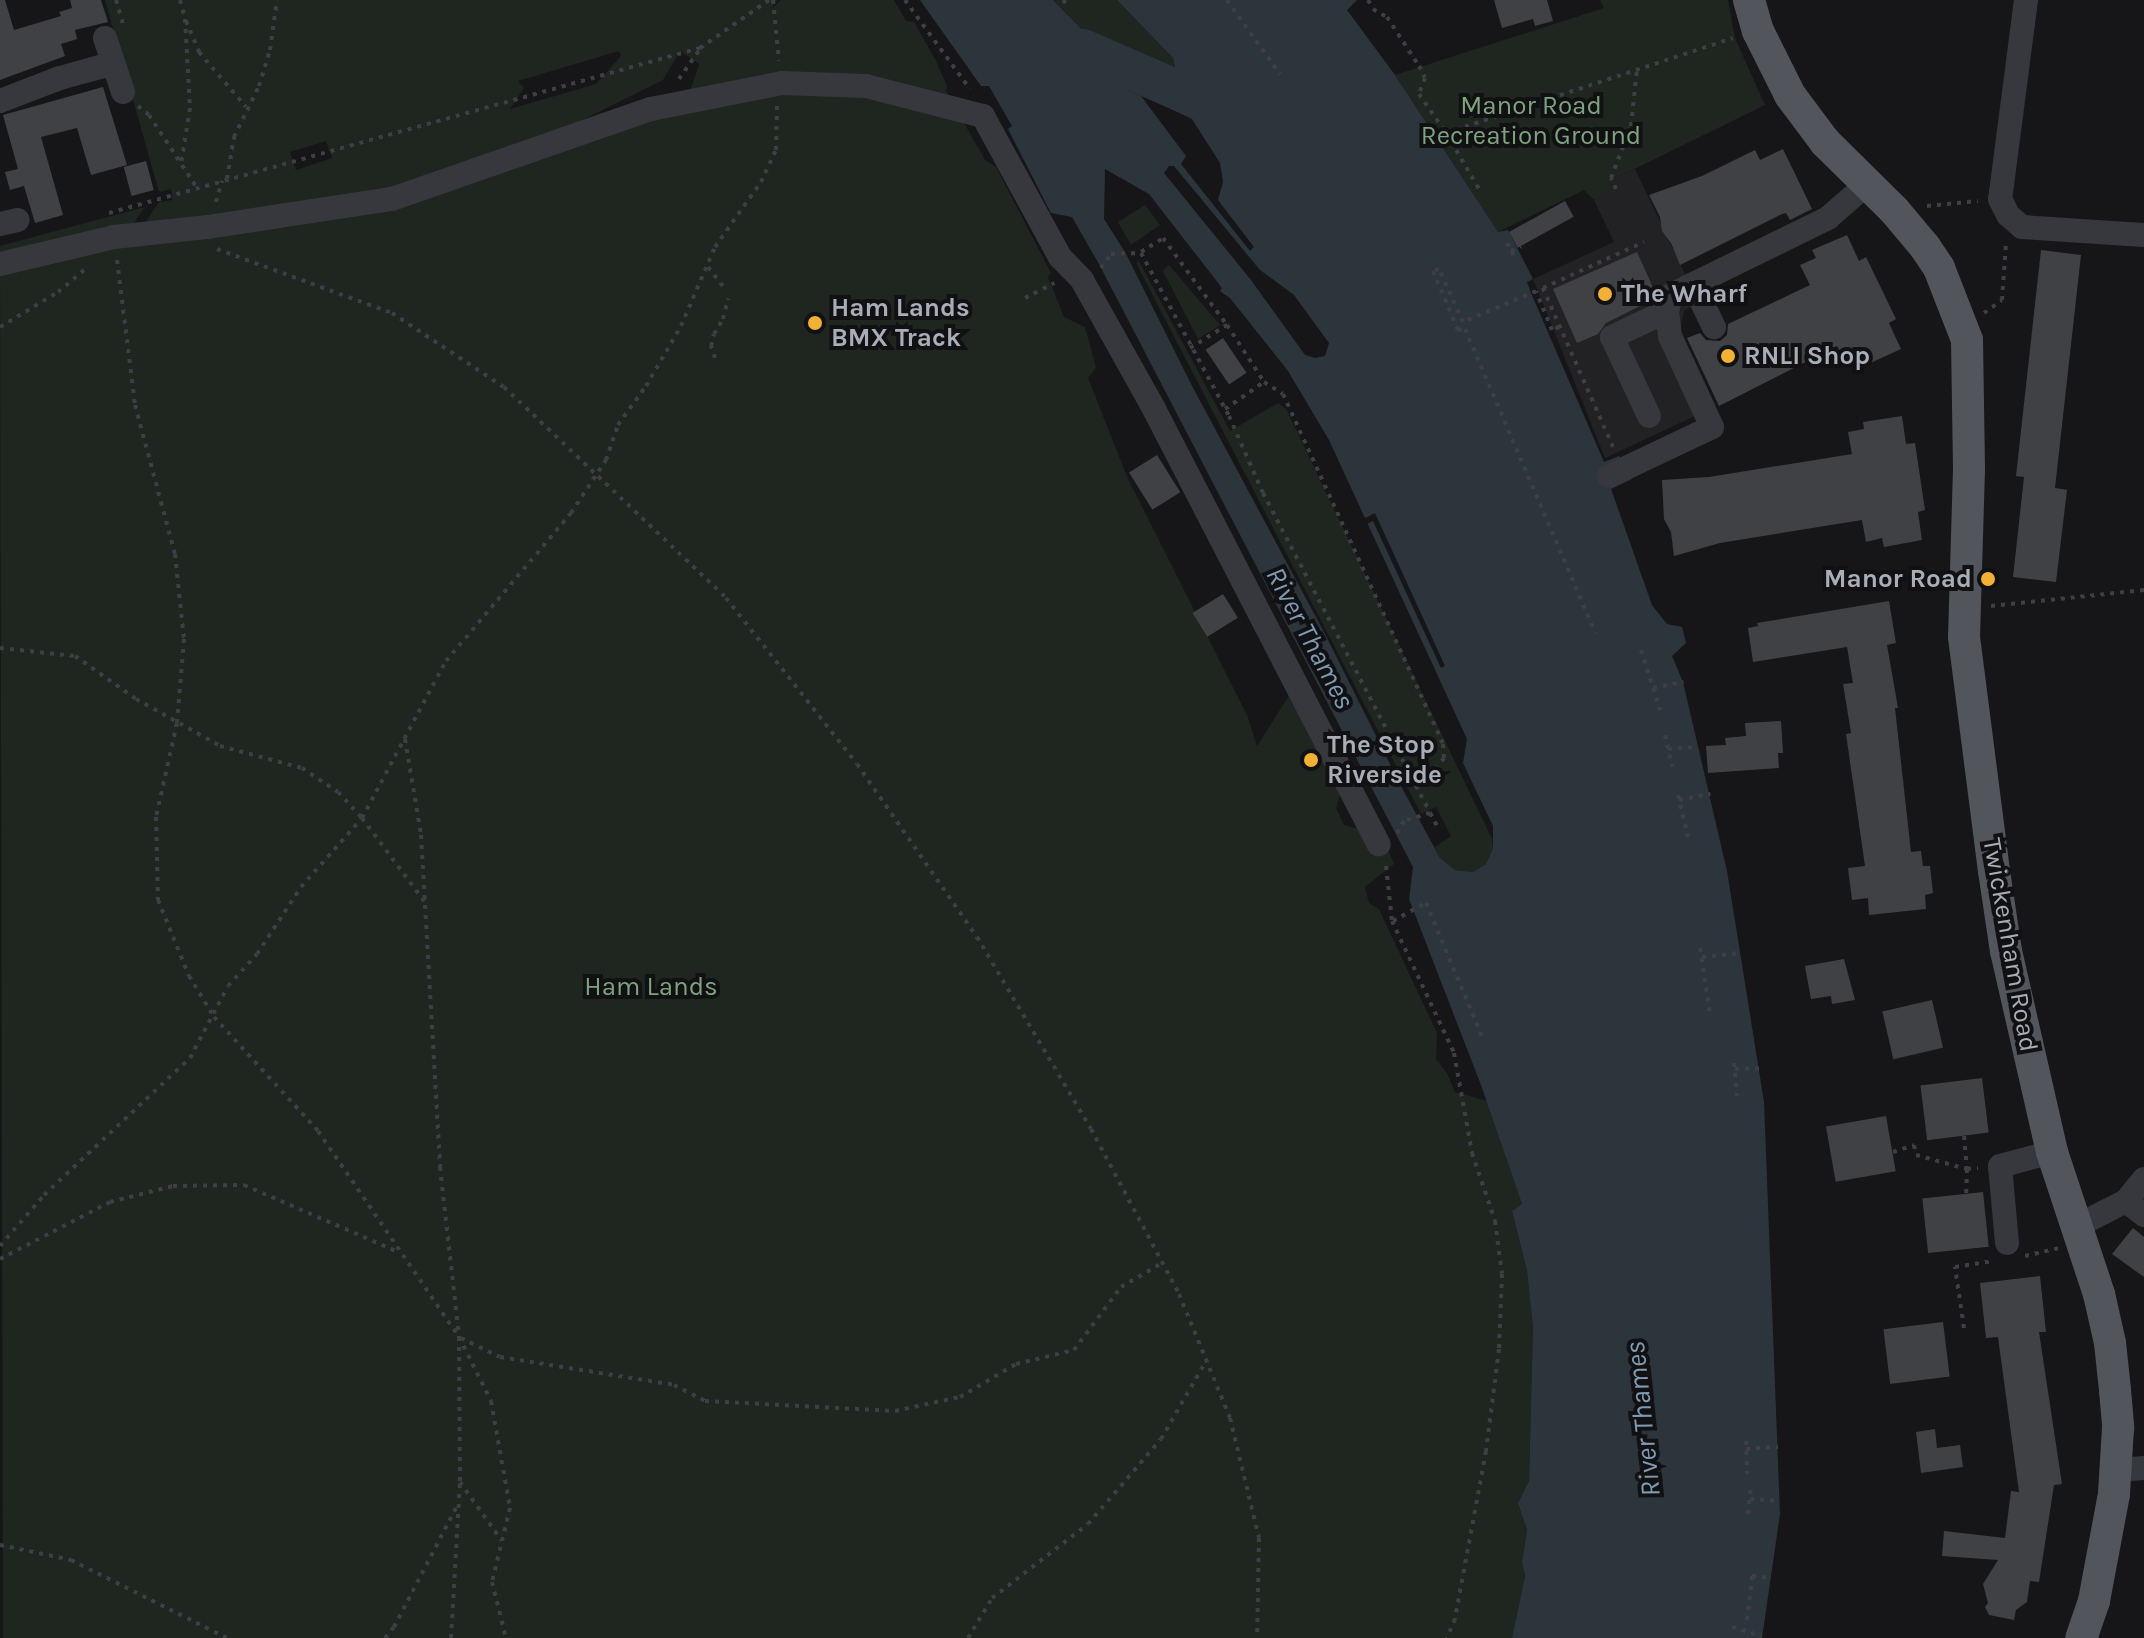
<!DOCTYPE html>
<html>
<head>
<meta charset="utf-8">
<style>
	body { margin:0 }
	#map { position:relative; width:2144px; height:1638px; overflow:hidden; background:#161618; font-family:Karla,sans-serif }
	div>[style] { position:absolute }
	[style*='--x'] { left:calc(var(--x)*1px); top:calc(var(--y)*1px); width:calc(var(--w)*1px); rotate:calc(var(--a)*1deg) }
	.built>* { inset:0; background:#222225 }
	.green>* { inset:0; background:#1e261f }
	.water>* { inset:0; background:#2c353c }
	.pier>* { inset:0; background:#161618 }
	.river>* { height:40px; margin:-20px; padding:0 20px; transform-origin:20px; border-radius:20px; background:#2c353c }
	.building>* { inset:0; background:#404145; transform-origin:0 0 }
	.path>* { height:4px; margin-top:-2px; transform-origin:0; background:repeating-linear-gradient(90deg,#3d3f44 0 4px,transparent 0 10px) }
	.minor>* { height:24px; margin:-12px; padding:0 12px; transform-origin:12px; border-radius:12px; background:#37383d }
	.major>* { height:32px; margin:-16px; padding:0 16px; transform-origin:16px; border-radius:16px; background:#53555c }
	.dots>* { width:22px; height:22px; translate:-50% -50%; box-sizing:border-box; border:4px solid #111113; border-radius:50% }
	span { translate:-50% -50%; white-space:nowrap; text-align:center; line-height:1.15; -webkit-text-stroke:8px #111113; paint-order:stroke }
	.park-label { font-size:26px; color:#7fa381 }
	.poi-label { font-size:26px; color:#a8adb8; font-weight:700 }
	.left { translate:0 -50%; text-align:left }
	.right { translate:-100% -50%; text-align:right }
	.street-label { font-size:26px; color:#a8adb8 }
	.water-label { font-size:28px; color:#7f9bb3; font-style:italic }
</style>
</head>
<body>
<div id="map">
	<div class="built">
		<i style="clip-path:polygon(1635px 169px,1696px 297px,1697px 303px,1684px 311px,1679px 335px,1710px 409px,1605px 458px,1533px 279px,1614px 242px,1594px 200px,1609px 192px,1607px 182px)"></i>
	</div>
	<div class="green">
		<i style="clip-path:polygon(evenodd,105px 0,777px 0,771px 9px,781px 0,894px 0,906px 21px,914px 22px,936px 61px,947px 86px,946px 91px,985px 160px,996px 167px,1051px 273px,1048px 277px,1064px 317px,1085px 327px,1096px 368px,1088px 378px,1128px 479px,1247px 715px,1257px 746px,1292px 691px,1344px 782px,1336px 808px,1344px 825px,1382px 835px,1394px 864px,1365px 887px,1369px 903px,1379px 909px,1437px 1033px,1436px 1059px,1447px 1073px,1455px 1092px,1487px 1101px,1522px 1204px,1512px 1211px,1527px 1271px,1533px 1327px,1529px 1481px,1518px 1503px,1527px 1530px,1522px 1562px,1525px 1576px,1512px 1638px,3px 1638px,0 275px,89px 251px,411px 186px,144px 225px,159px 202px,172px 200px,171px 189px,159px 192px,105px 0,619px 51px,621px 56px,596px 84px,510px 109px,524px 88px,518px 81px,619px 51px,105px 0,680px 51px,699px 64px,685px 106px,536px 143px,663px 80px,680px 51px,105px 0,326px 141px,332px 158px,296px 170px,290px 152px,326px 141px)"></i>
		<i style="clip-path:polygon(1053px 0,1117px 0,1173px 58px,1175px 68px,1160px 104px,1124px 89px,1138px 60px,1091px 39px)"></i>
		<i style="clip-path:polygon(1600px 0,1728px 0,1735px 38px,1765px 105px,1608px 182px,1610px 192px,1594px 200px,1584px 190px,1498px 232px,1395px 75px,1604px 8px)"></i>
		<i style="clip-path:polygon(1145px 205px,1160px 225px,1131px 245px,1118px 222px)"></i>
		<i style="clip-path:polygon(145px 207px,131px 227px,0 256px,0 246px)"></i>
		<i style="clip-path:polygon(1139px 261px,1230px 431px,1278px 403px,1286px 409px,1492px 839px,1493px 848px,1486px 864px,1473px 872px,1455px 870px,1440px 858px,1435px 847px,1451px 836px,1436px 807px,1421px 814px,1136px 263px)"></i>
		<i style="clip-path:polygon(1169px 265px,1220px 325px,1198px 339px,1165px 275px,1163px 271px)"></i>
	</div>
	<div class="water">
		<i style="clip-path:polygon(evenodd,920px 0,1053px 0,1091px 39px,1138px 60px,1125px 89px,1141px 96px,1186px 156px,1181px 164px,1250px 251px,1254px 247px,1218px 200px,1223px 182px,1220px 163px,1192px 119px,1160px 104px,1175px 68px,1173px 58px,1117px 0,1357px 0,1347px 10px,1395px 75px,1498px 232px,1508px 230px,1533px 279px,1527px 282px,1531px 293px,1604px 462px,1619px 456px,1632px 479px,1611px 489px,1652px 605px,1667px 624px,1682px 627px,1686px 643px,1672px 656px,1683px 682px,1727px 871px,1764px 1102px,1780px 1514px,1762px 1638px,1512px 1638px,1525px 1576px,1522px 1562px,1527px 1530px,1518px 1503px,1529px 1481px,1533px 1327px,1527px 1271px,1512px 1211px,1522px 1204px,1481px 1085px,1409px 899px,1413px 867px,1100px 266px,1072px 217px,1051px 213px,1008px 129px,1012px 126px,989px 86px,981px 86px,920px 0,1169px 166px,1174px 166px,1260px 270px,1294px 295px,1329px 343px,1325px 356px,1315px 358px,1305px 355px,1251px 280px,1164px 173px,1169px 166px,920px 0,1105px 169px,1149px 194px,1222px 288px,1220px 291px,1230px 298px,1288px 371px,1329px 440px,1467px 739px,1463px 763px,1493px 826px,1493px 848px,1486px 864px,1473px 872px,1455px 870px,1440px 858px,1402px 788px,1325px 634px,1191px 384px,1125px 252px,1104px 219px,1105px 169px)"></i>
	</div>
	<div class="pier">
		<i style="clip-path:polygon(1375px 513px,1445px 666px,1441px 668px,1373px 521px,1366px 524px,1363px 519px)"></i>
	</div>
	<div class="river">
		<i style="--x:1083;--y:49;--w:148;--a:23.5"></i>
	</div>
	<div class="building">
		<i style="clip-path:polygon(0 0,5px 0,14px 30px,61px 16px,59px 12px,72px 8px,70px 0,101px 0,108px 22px,75px 30px,77px 39px,61px 44px,65px 56px,0 80px)"></i>
		<i style="clip-path:polygon(1494px 0,1547px 0,1553px 21px,1535px 26px,1533px 19px,1502px 28px)"></i>
		<i style="clip-path:polygon(103px 87px,127px 165px,91px 175px,77px 128px,41px 137px,63px 215px,35px 223px,24px 186px,10px 190px,5px 172px,18px 169px,3px 115px)"></i>
		<i style="clip-path:polygon(1783px 149px,1812px 209px,1790px 220px,1786px 213px,1782px 214px,1680px 265px,1671px 243px,1662px 231px,1660px 217px,1649px 195px,1702px 176px,1755px 150px,1760px 160px)"></i>
		<i style="left:146px;top:161px;width:30px;height:23px;rotate:75deg"></i>
		<i style="left:1565px;top:201px;width:18px;height:64px;rotate:61deg"></i>
		<i style="clip-path:polygon(1847px 235px,1859px 261px,1866px 257px,1896px 319px,1889px 323px,1901px 349px,1866px 365px,1862px 358px,1847px 366px,1837px 346px,1719px 406px,1687px 338px,1700px 333px,1706px 340px,1720px 341px,1727px 335px,1728px 324px,1810px 285px,1800px 265px,1816px 258px,1812px 250px)"></i>
		<i style="clip-path:polygon(2041px 250px,2081px 255px,2055px 488px,2067px 490px,2056px 582px,2013px 577px,2024px 477px,2016px 476px)"></i>
		<i style="clip-path:polygon(1637px 252px,1655px 292px,1654px 299px,1606px 323px,1598px 334px,1577px 343px,1553px 289px)"></i>
		<i style="left:1223px;top:338px;width:42px;height:21px;rotate:56deg"></i>
		<i style="clip-path:polygon(1902px 416px,1906px 444px,1915px 443px,1925px 510px,1918px 512px,1922px 540px,1884px 547px,1882px 538px,1866px 542px,1862px 520px,1720px 543px,1674px 556px,1671px 532px,1664px 519px,1662px 480px,1709px 477px,1852px 454px,1848px 432px,1864px 429px,1863px 422px)"></i>
		<i style="left:1157px;top:455px;width:44px;height:33px;rotate:58deg"></i>
		<i style="left:1223px;top:594px;width:28px;height:36px;rotate:58deg"></i>
		<i style="clip-path:polygon(1889px 601px,1896px 643px,1887px 645px,1898px 708px,1895px 708px,1911px 852px,1921px 851px,1923px 866px,1930px 866px,1933px 893px,1925px 895px,1926px 909px,1869px 915px,1868px 898px,1852px 900px,1848px 868px,1865px 866px,1846px 734px,1851px 733px,1843px 684px,1853px 683px,1847px 647px,1753px 662px,1748px 628px,1758px 626px,1757px 623px)"></i>
		<i style="clip-path:polygon(1781px 721px,1783px 753px,1778px 753px,1779px 768px,1708px 773px,1706px 746px,1726px 745px,1725px 738px,1746px 736px,1745px 723px)"></i>
		<i style="clip-path:polygon(1844px 959px,1855px 1000px,1832px 1004px,1831px 996px,1811px 999px,1805px 966px)"></i>
		<i style="left:1932px;top:1000px;width:49px;height:51px;rotate:77deg"></i>
		<i style="left:1982px;top:1078px;width:55px;height:62px;rotate:83deg"></i>
		<i style="left:1886px;top:1116px;width:56px;height:61px;rotate:80deg"></i>
		<i style="left:1983px;top:1192px;width:55px;height:61px;rotate:84deg"></i>
		<i style="clip-path:polygon(2133px 1228px,2144px 1237px,2144px 1277px,2112px 1254px)"></i>
		<i style="clip-path:polygon(2040px 1276px,2046px 1332px,2039px 1332px,2062px 1484px,2054px 1485px,2039px 1582px,2030px 1581px,2027px 1602px,2016px 1610px,2014px 1620px,1989px 1615px,1985px 1607px,1988px 1603px,1983px 1584px,1998px 1560px,1942px 1556px,1944px 1531px,2005px 1538px,2011px 1491px,2019px 1492px,1998px 1337px,1986px 1338px,1980px 1283px)"></i>
		<i style="left:1943px;top:1322px;width:55px;height:60px;rotate:83deg"></i>
		<i style="clip-path:polygon(1935px 1429px,1937px 1448px,1960px 1445px,1963px 1467px,1921px 1473px,1916px 1432px)"></i>
	</div>
	<div class="path">
		<i style="--x:116;--y:0;--w:26;--a:74"></i>
		<i style="--x:180;--y:0;--w:20;--a:75"></i>
		<i style="--x:185;--y:19;--w:89;--a:86.8"></i>
		<i style="--x:190;--y:108;--w:57;--a:99.1"></i>
		<i style="--x:773;--y:0;--w:61;--a:84.4"></i>
		<i style="--x:905;--y:0;--w:110;--a:53.9"></i>
		<i style="--x:1063;--y:0;--w:8;--a:50"></i>
		<i style="--x:1227;--y:0;--w:91;--a:54.4"></i>
		<i style="--x:1368;--y:0;--w:10;--a:61"></i>
		<i style="--x:1373;--y:9;--w:16;--a:30"></i>
		<i style="--x:1387;--y:17;--w:59;--a:56.9"></i>
		<i style="--x:1419;--y:66;--w:13;--a:63"></i>
		<i style="--x:1425;--y:78;--w:17;--a:111"></i>
		<i style="--x:1419;--y:94;--w:47;--a:55.3"></i>
		<i style="--x:1446;--y:133;--w:302;--a:-18.3"></i>
		<i style="--x:186;--y:21;--w:34;--a:67"></i>
		<i style="--x:199;--y:52;--w:72;--a:49.5"></i>
		<i style="--x:679;--y:79;--w:35;--a:-55"></i>
		<i style="--x:138;--y:106;--w:14;--a:39"></i>
		<i style="--x:149;--y:115;--w:87;--a:56.7"></i>
		<i style="--x:1446;--y:133;--w:65;--a:59.5"></i>
		<i style="--x:227;--y:179;--w:43;--a:-80.5"></i>
		<i style="--x:234;--y:137;--w:57;--a:-63.9"></i>
		<i style="--x:259;--y:86;--w:38;--a:-73"></i>
		<i style="--x:270;--y:50;--w:50;--a:-82"></i>
		<i style="--x:1616;--y:189;--w:12;--a:-114"></i>
		<i style="--x:1611;--y:178;--w:56;--a:-69"></i>
		<i style="--x:1631;--y:126;--w:57;--a:-84"></i>
		<i style="--x:216;--y:202;--w:22;--a:-74"></i>
		<i style="--x:1927;--y:206;--w:51;--a:-5.6"></i>
		<i style="--x:109;--y:213;--w:614;--a:-15.6"></i>
		<i style="--x:700;--y:48;--w:84;--a:-34.8"></i>
		<i style="--x:1507;--y:243;--w:19;--a:62"></i>
		<i style="--x:217;--y:249;--w:186;--a:20.1"></i>
		<i style="--x:392;--y:313;--w:134;--a:33.5"></i>
		<i style="--x:504;--y:387;--w:306;--a:43.5"></i>
		<i style="--x:726;--y:598;--w:211;--a:51.7"></i>
		<i style="--x:857;--y:764;--w:211;--a:55.3"></i>
		<i style="--x:977;--y:937;--w:223;--a:59.3"></i>
		<i style="--x:1091;--y:1129;--w:187;--a:61.9"></i>
		<i style="--x:1179;--y:1294;--w:134;--a:67.6"></i>
		<i style="--x:1230;--y:1418;--w:123;--a:76.4"></i>
		<i style="--x:1259;--y:1538;--w:100;--a:91.1"></i>
		<i style="--x:1511;--y:251;--w:11;--a:-22"></i>
		<i style="--x:1141;--y:252;--w:26;--a:-32"></i>
		<i style="--x:1163;--y:238;--w:108;--a:53.7"></i>
		<i style="--x:117;--y:260;--w:146;--a:82.9"></i>
		<i style="--x:135;--y:405;--w:154;--a:75"></i>
		<i style="--x:175;--y:554;--w:85;--a:84"></i>
		<i style="--x:184;--y:639;--w:84;--a:94.8"></i>
		<i style="--x:177;--y:723;--w:96;--a:102.6"></i>
		<i style="--x:156;--y:817;--w:83;--a:88.6"></i>
		<i style="--x:158;--y:900;--w:82;--a:67.8"></i>
		<i style="--x:189;--y:976;--w:48;--a:58.6"></i>
		<i style="--x:214;--y:1017;--w:154;--a:47.6"></i>
		<i style="--x:318;--y:1131;--w:250;--a:55.6"></i>
		<i style="--x:459;--y:1337;--w:72;--a:63.4"></i>
		<i style="--x:491;--y:1401;--w:109;--a:79.9"></i>
		<i style="--x:510;--y:1508;--w:76;--a:103.7"></i>
		<i style="--x:492;--y:1582;--w:58;--a:76"></i>
		<i style="--x:708;--y:267;--w:29;--a:52"></i>
		<i style="--x:1101;--y:268;--w:17;--a:-54"></i>
		<i style="--x:1111;--y:254;--w:30;--a:-2"></i>
		<i style="--x:1141;--y:253;--w:185;--a:61.6"></i>
		<i style="--x:1229;--y:416;--w:84;--a:66.2"></i>
		<i style="--x:1263;--y:493;--w:361;--a:62.4"></i>
		<i style="--x:1430;--y:813;--w:27;--a:163"></i>
		<i style="--x:1404;--y:821;--w:14;--a:120"></i>
		<i style="--x:1025;--y:298;--w:33;--a:-27"></i>
		<i style="--x:1984;--y:313;--w:22;--a:-36"></i>
		<i style="--x:2002;--y:300;--w:57;--a:-86"></i>
		<i style="--x:0;--y:327;--w:68;--a:-31.1"></i>
		<i style="--x:58;--y:292;--w:38;--a:-40"></i>
		<i style="--x:1559;--y:327;--w:8;--a:157"></i>
		<i style="--x:1552;--y:330;--w:42;--a:-112.3"></i>
		<i style="--x:1536;--y:291;--w:79;--a:157"></i>
		<i style="--x:1463;--y:322;--w:58;--a:-114.4"></i>
		<i style="--x:1439;--y:269;--w:6;--a:162"></i>
		<i style="--x:1433;--y:271;--w:64;--a:67"></i>
		<i style="--x:1458;--y:330;--w:7;--a:-8"></i>
		<i style="--x:1465;--y:329;--w:331;--a:66.8"></i>
		<i style="--x:1190;--y:348;--w:44;--a:-31.9"></i>
		<i style="--x:1227;--y:325;--w:68;--a:57"></i>
		<i style="--x:1264;--y:382;--w:22;--a:32"></i>
		<i style="--x:1283;--y:394;--w:385;--a:65.4"></i>
		<i style="--x:1443;--y:744;--w:14;--a:86"></i>
		<i style="--x:1444;--y:758;--w:16;--a:128"></i>
		<i style="--x:1434;--y:771;--w:16;--a:173"></i>
		<i style="--x:1418;--y:773;--w:12;--a:-156"></i>
		<i style="--x:715;--y:358;--w:13;--a:-108"></i>
		<i style="--x:711;--y:346;--w:12;--a:-76"></i>
		<i style="--x:714;--y:334;--w:17;--a:-59"></i>
		<i style="--x:723;--y:319;--w:21;--a:-76"></i>
		<i style="--x:1225;--y:409;--w:47;--a:-34.7"></i>
		<i style="--x:1613;--y:447;--w:174;--a:-113.8"></i>
		<i style="--x:1543;--y:288;--w:111;--a:-24.5"></i>
		<i style="--x:1991;--y:606;--w:154;--a:-6"></i>
		<i style="--x:0;--y:648;--w:75;--a:6.1"></i>
		<i style="--x:75;--y:656;--w:75;--a:35.2"></i>
		<i style="--x:136;--y:699;--w:96;--a:29.2"></i>
		<i style="--x:220;--y:746;--w:85;--a:15"></i>
		<i style="--x:302;--y:768;--w:43;--a:33.7"></i>
		<i style="--x:338;--y:792;--w:35;--a:47"></i>
		<i style="--x:362;--y:818;--w:104;--a:53.2"></i>
		<i style="--x:1641;--y:650;--w:63;--a:72.4"></i>
		<i style="--x:1653;--y:688;--w:31;--a:-11"></i>
		<i style="--x:1665;--y:735;--w:32;--a:77"></i>
		<i style="--x:405;--y:739;--w:97;--a:80.5"></i>
		<i style="--x:421;--y:835;--w:333;--a:86.7"></i>
		<i style="--x:440;--y:1167;--w:171;--a:83.6"></i>
		<i style="--x:459;--y:1337;--w:145;--a:89.6"></i>
		<i style="--x:460;--y:1482;--w:72;--a:54.6"></i>
		<i style="--x:1668;--y:749;--w:30;--a:-4"></i>
		<i style="--x:1678;--y:795;--w:43;--a:76.6"></i>
		<i style="--x:1679;--y:800;--w:32;--a:-11"></i>
		<i style="--x:1430;--y:813;--w:18;--a:61"></i>
		<i style="--x:1386;--y:866;--w:55;--a:83.8"></i>
		<i style="--x:1392;--y:921;--w:146;--a:64.8"></i>
		<i style="--x:1454;--y:1053;--w:102;--a:79.8"></i>
		<i style="--x:1472;--y:1153;--w:72;--a:71.3"></i>
		<i style="--x:1495;--y:1221;--w:53;--a:82.5"></i>
		<i style="--x:1502;--y:1274;--w:75;--a:92.3"></i>
		<i style="--x:1499;--y:1349;--w:103;--a:97.3"></i>
		<i style="--x:1486;--y:1451;--w:171;--a:100.5"></i>
		<i style="--x:1455;--y:1619;--w:21;--a:113"></i>
		<i style="--x:1393;--y:921;--w:38;--a:-29"></i>
		<i style="--x:1426;--y:903;--w:144;--a:67.2"></i>
		<i style="--x:1700;--y:948;--w:67;--a:81.4"></i>
		<i style="--x:1702;--y:957;--w:39;--a:-6"></i>
		<i style="--x:1734;--y:1063;--w:33;--a:85"></i>
		<i style="--x:1735;--y:1069;--w:24;--a:-2"></i>
		<i style="--x:1964;--y:1136;--w:33;--a:85"></i>
		<i style="--x:1967;--y:1169;--w:11;--a:-5"></i>
		<i style="--x:1893;--y:1152;--w:22;--a:-18"></i>
		<i style="--x:1914;--y:1145;--w:10;--a:79"></i>
		<i style="--x:1916;--y:1155;--w:53;--a:15.4"></i>
		<i style="--x:1967;--y:1169;--w:25;--a:92"></i>
		<i style="--x:0;--y:1246;--w:67;--a:-49.2"></i>
		<i style="--x:44;--y:1195;--w:200;--a:-43.2"></i>
		<i style="--x:190;--y:1058;--w:81;--a:-62.2"></i>
		<i style="--x:228;--y:986;--w:43;--a:-47.8"></i>
		<i style="--x:257;--y:954;--w:80;--a:-56.7"></i>
		<i style="--x:301;--y:887;--w:92;--a:-48.5"></i>
		<i style="--x:362;--y:818;--w:178;--a:-61.9"></i>
		<i style="--x:446;--y:661;--w:194;--a:-49.8"></i>
		<i style="--x:571;--y:513;--w:64;--a:-56.6"></i>
		<i style="--x:606;--y:460;--w:37;--a:-71"></i>
		<i style="--x:618;--y:425;--w:48;--a:-54.3"></i>
		<i style="--x:646;--y:386;--w:69;--a:-59.7"></i>
		<i style="--x:681;--y:326;--w:86;--a:-66.7"></i>
		<i style="--x:715;--y:247;--w:80;--a:-54.7"></i>
		<i style="--x:761;--y:182;--w:35;--a:-65"></i>
		<i style="--x:776;--y:150;--w:45;--a:-88.7"></i>
		<i style="--x:2025;--y:1256;--w:35;--a:-13"></i>
		<i style="--x:0;--y:1259;--w:124;--a:-27.4"></i>
		<i style="--x:110;--y:1202;--w:65;--a:-14.3"></i>
		<i style="--x:173;--y:1186;--w:71;--a:-0.8"></i>
		<i style="--x:244;--y:1185;--w:166;--a:23.5"></i>
		<i style="--x:1964;--y:1328;--w:62;--a:-98.4"></i>
		<i style="--x:1955;--y:1267;--w:37;--a:-9"></i>
		<i style="--x:461;--y:1338;--w:43;--a:26"></i>
		<i style="--x:500;--y:1357;--w:176;--a:9.1"></i>
		<i style="--x:674;--y:1385;--w:35;--a:27"></i>
		<i style="--x:705;--y:1401;--w:190;--a:3"></i>
		<i style="--x:895;--y:1411;--w:66;--a:-12.2"></i>
		<i style="--x:960;--y:1397;--w:65;--a:-30.5"></i>
		<i style="--x:1016;--y:1364;--w:60;--a:-13.6"></i>
		<i style="--x:1074;--y:1350;--w:79;--a:-53.3"></i>
		<i style="--x:1121;--y:1287;--w:48;--a:-30.3"></i>
		<i style="--x:1746;--y:1441;--w:33;--a:88"></i>
		<i style="--x:1746;--y:1449;--w:32;--a:-4"></i>
		<i style="--x:1750;--y:1499;--w:30;--a:4"></i>
		<i style="--x:1748;--y:1514;--w:27;--a:-84"></i>
		<i style="--x:0;--y:1545;--w:73;--a:11.9"></i>
		<i style="--x:71;--y:1560;--w:174;--a:26.6"></i>
		<i style="--x:1752;--y:1576;--w:19;--a:6"></i>
		<i style="--x:1747;--y:1620;--w:49;--a:-83"></i>
		<i style="--x:1732;--y:1627;--w:31;--a:17"></i>
		<i style="--x:385;--y:1638;--w:14;--a:-51"></i>
		<i style="--x:394;--y:1627;--w:134;--a:-62.5"></i>
		<i style="--x:451;--y:1638;--w:156;--a:-86.7"></i>
		<i style="--x:968;--y:1638;--w:47;--a:-59"></i>
		<i style="--x:992;--y:1598;--w:121;--a:-37.6"></i>
		<i style="--x:1088;--y:1524;--w:112;--a:-49.3"></i>
		<i style="--x:1161;--y:1439;--w:90;--a:-60"></i>
	</div>
	<div class="minor">
		<i style="--x:2026;--y:0;--w:201;--a:97.4"></i>
		<i style="--x:2000;--y:199;--w:18;--a:63"></i>
		<i style="--x:2008;--y:215;--w:18;--a:41"></i>
		<i style="--x:2022;--y:227;--w:122;--a:3.8"></i>
		<i style="--x:105;--y:38;--w:57;--a:71.6"></i>
		<i style="--x:0;--y:101;--w:64;--a:-21"></i>
		<i style="--x:60;--y:78;--w:53;--a:-15.4"></i>
		<i style="--x:0;--y:224;--w:18;--a:-13"></i>
		<i style="--x:0;--y:264;--w:117;--a:-13.3"></i>
		<i style="--x:114;--y:237;--w:95;--a:-6.1"></i>
		<i style="--x:208;--y:227;--w:186;--a:-8.7"></i>
		<i style="--x:392;--y:199;--w:274;--a:-19.2"></i>
		<i style="--x:651;--y:109;--w:134;--a:-11.2"></i>
		<i style="--x:782;--y:83;--w:84;--a:2"></i>
		<i style="--x:866;--y:86;--w:121;--a:14.4"></i>
		<i style="--x:983;--y:116;--w:161;--a:61.4"></i>
		<i style="--x:1060;--y:257;--w:32;--a:46"></i>
		<i style="--x:1082;--y:280;--w:148;--a:60.8"></i>
		<i style="--x:1154;--y:409;--w:490;--a:62.7"></i>
		<i style="--x:1693;--y:284;--w:48;--a:64"></i>
		<i style="--x:1649;--y:416;--w:87;--a:-115.1"></i>
		<i style="--x:1612;--y:337;--w:61;--a:-25.3"></i>
		<i style="--x:1667;--y:311;--w:16;--a:-76"></i>
		<i style="--x:1671;--y:295;--w:175;--a:-26.1"></i>
		<i style="--x:1828;--y:218;--w:52;--a:-41.1"></i>
		<i style="--x:1609;--y:476;--w:114;--a:-25.4"></i>
		<i style="--x:1712;--y:427;--w:100;--a:-114.8"></i>
		<i style="--x:1670;--y:336;--w:25;--a:-97"></i>
		<i style="--x:2126;--y:1201;--w:28;--a:-51"></i>
		<i style="--x:2075;--y:1227;--w:57;--a:-27"></i>
		<i style="--x:2126;--y:1201;--w:23;--a:38"></i>
		<i style="--x:2007;--y:1243;--w:77;--a:-95.2"></i>
		<i style="--x:2000;--y:1166;--w:54;--a:-15.1"></i>
		<i style="--x:2116;--y:1470;--w:28;--a:-4"></i>
	</div>
	<div class="major">
		<i style="--x:1749;--y:0;--w:32;--a:74"></i>
		<i style="--x:1758;--y:31;--w:72;--a:63.4"></i>
		<i style="--x:1790;--y:95;--w:59;--a:53.3"></i>
		<i style="--x:1825;--y:142;--w:97;--a:44.6"></i>
		<i style="--x:1894;--y:210;--w:48;--a:50"></i>
		<i style="--x:1925;--y:247;--w:25;--a:56"></i>
		<i style="--x:1939;--y:268;--w:77;--a:68.7"></i>
		<i style="--x:1967;--y:340;--w:129;--a:89.1"></i>
		<i style="--x:1969;--y:469;--w:168;--a:91.7"></i>
		<i style="--x:1964;--y:637;--w:236;--a:82.7"></i>
		<i style="--x:1994;--y:871;--w:81;--a:81.5"></i>
		<i style="--x:2006;--y:951;--w:206;--a:77.1"></i>
		<i style="--x:2052;--y:1152;--w:150;--a:71.7"></i>
		<i style="--x:2099;--y:1294;--w:50;--a:77.3"></i>
		<i style="--x:2110;--y:1343;--w:47;--a:83.9"></i>
		<i style="--x:2115;--y:1390;--w:38;--a:85"></i>
		<i style="--x:2118;--y:1428;--w:66;--a:93.5"></i>
		<i style="--x:2114;--y:1494;--w:109;--a:100.6"></i>
		<i style="--x:2094;--y:1601;--w:39;--a:109"></i>
	</div>
	<div class="dots">
		<i style="left:1605px;top:294px;background:#f2b134"></i>
		<i style="left:815px;top:323px;background:#f2b134"></i>
		<i style="left:1728px;top:356px;background:#f2b134"></i>
		<i style="left:1988px;top:579px;background:#f2b134"></i>
		<i style="left:1311px;top:760px;background:#f2b134"></i>
	</div>
	<div class="park-label">
		<span style="left:1531px;top:121px">Manor Road<br>Recreation Ground</span>
		<span style="left:651px;top:987px">Ham Lands</span>
	</div>
	<div class="poi-label">
		<span class="left" style="left:1621px;top:294px">The Wharf</span>
		<span class="left" style="left:831px;top:323px">Ham Lands<br>BMX Track</span>
		<span class="left" style="left:1744px;top:356px">RNLI Shop</span>
		<span class="right" style="left:1972px;top:579px">Manor Road</span>
		<span class="left" style="left:1327px;top:760px">The Stop<br>Riverside</span>
	</div>
	<div class="street-label">
		<span style="left:2010px;top:945px;rotate:80deg">Twickenham Road</span>
	</div>
	<div class="water-label">
		<span style="left:1310px;top:638px;rotate:62deg">River Thames</span>
		<span style="left:1643px;top:1419px;rotate:-96deg">River Thames</span>
	</div>
</div>
</body>
</html>
